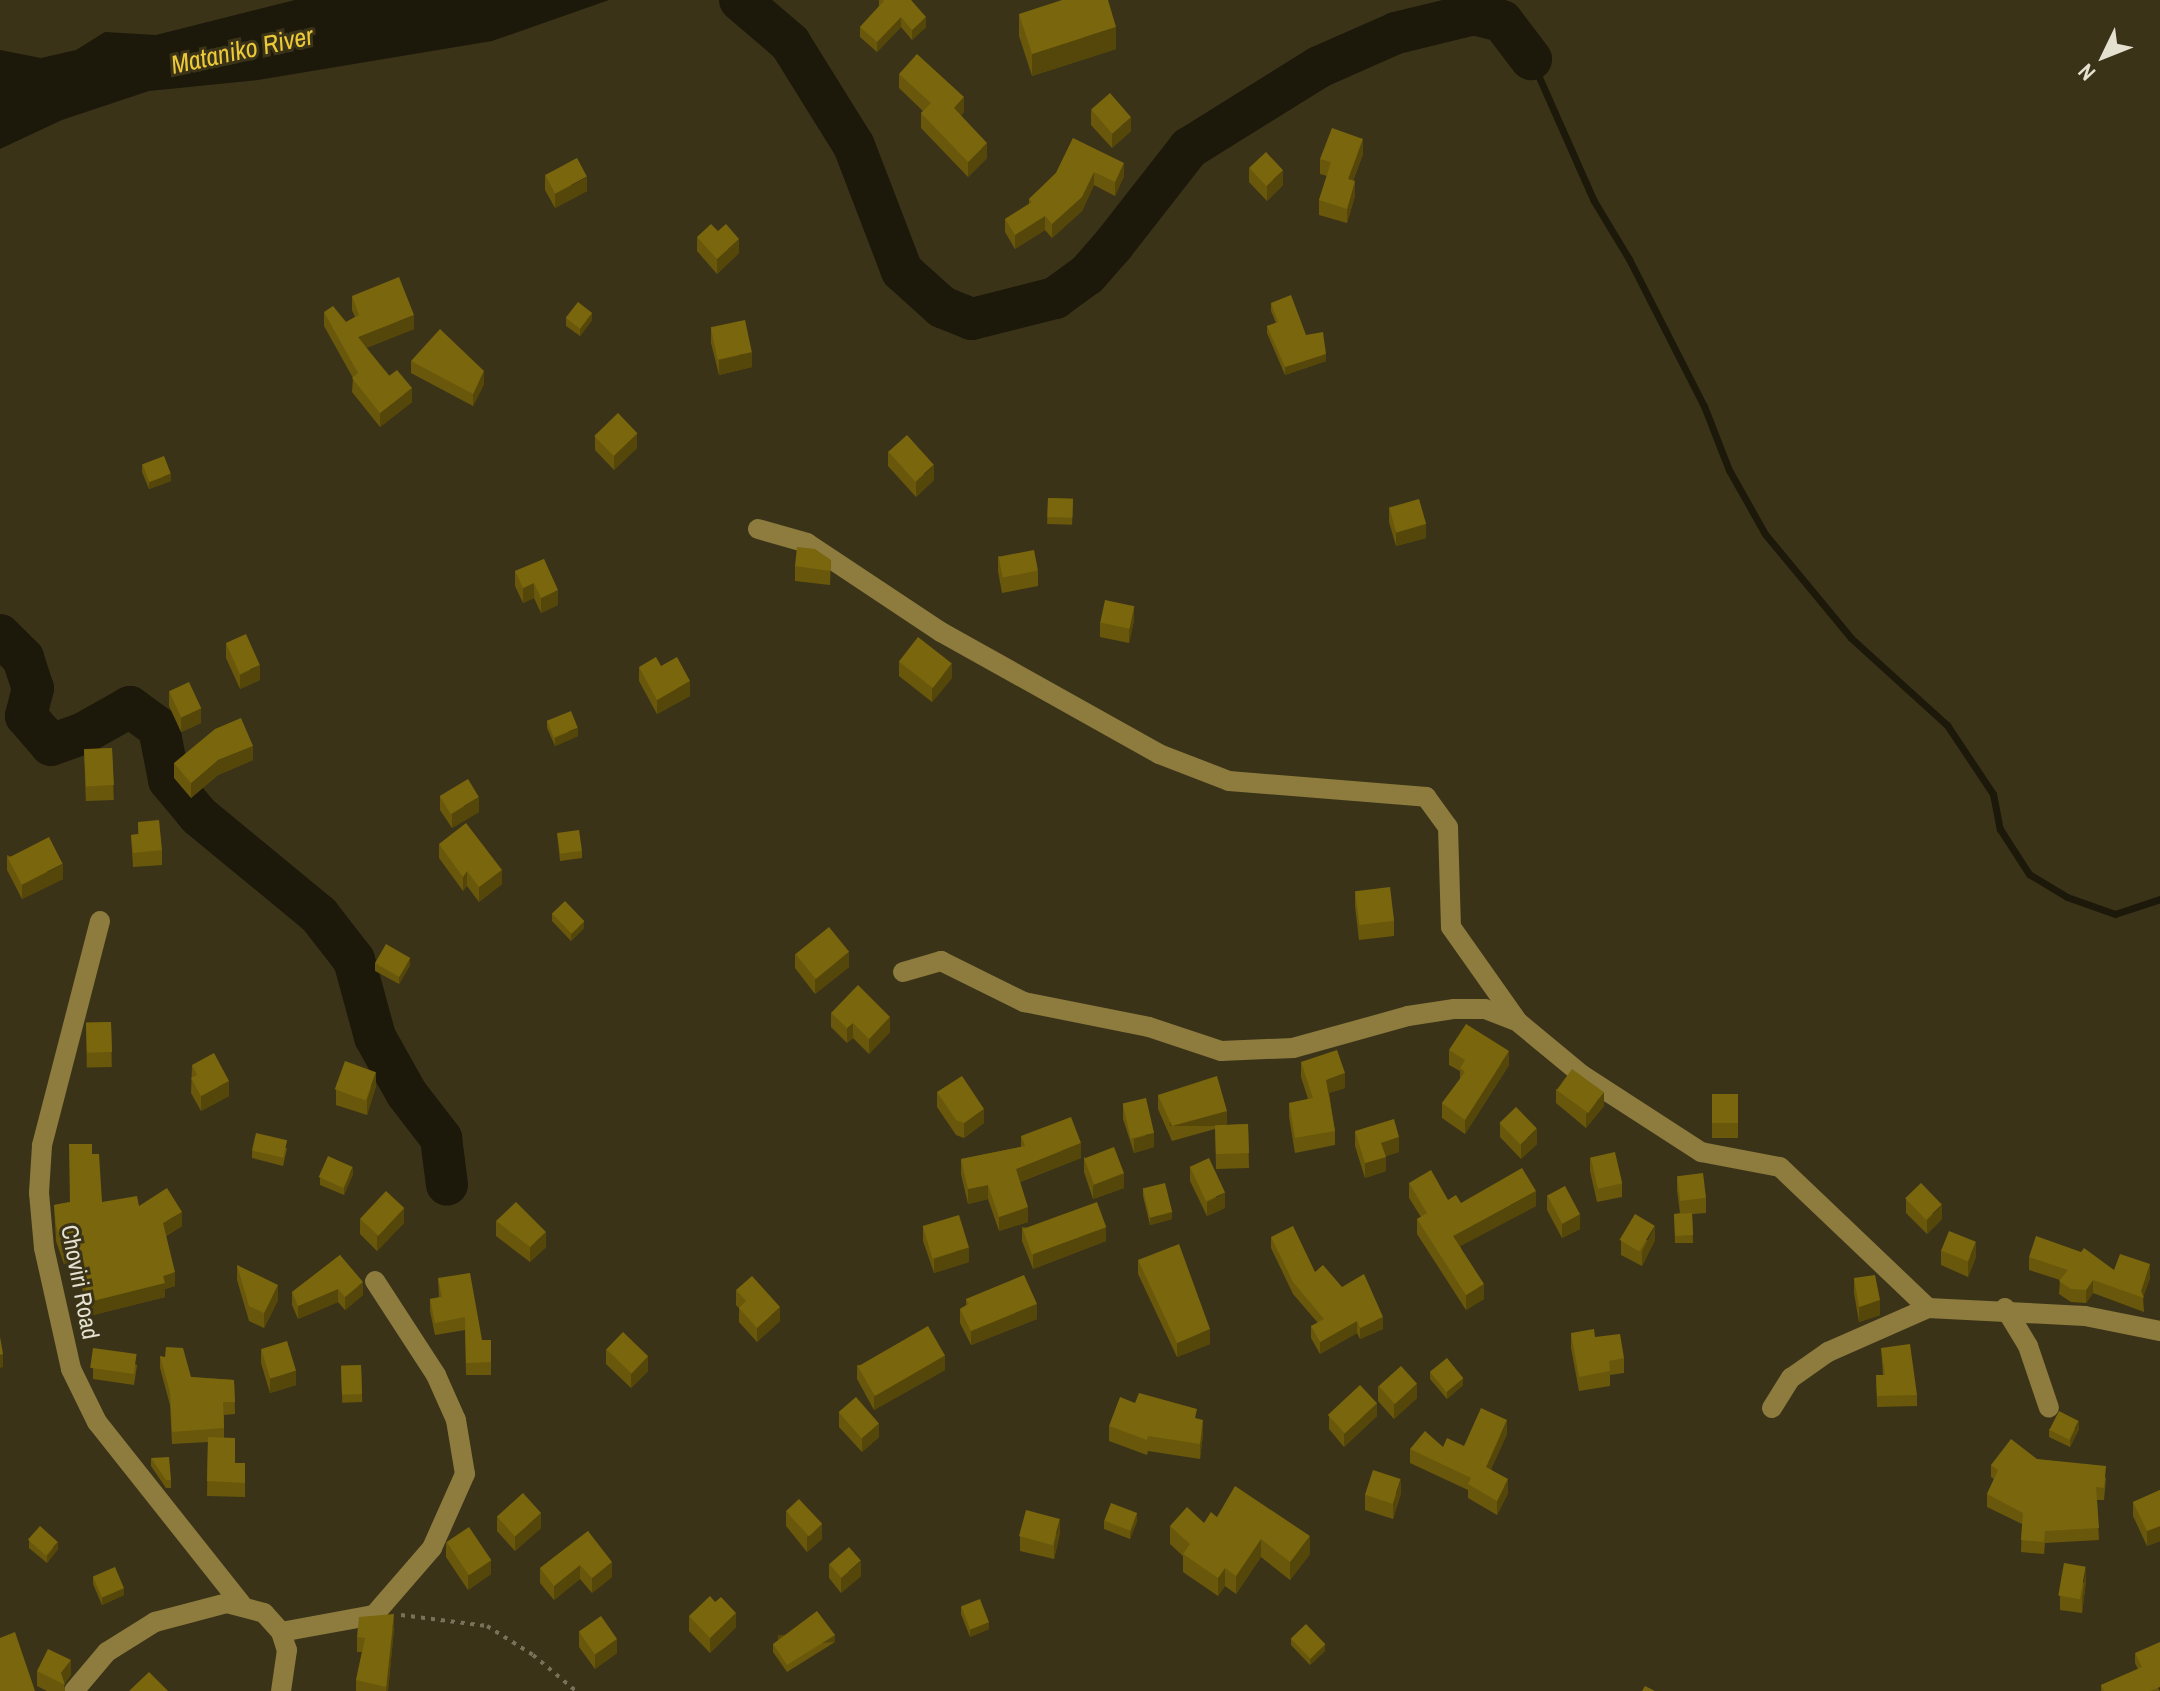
<!DOCTYPE html>
<html>
<head>
<meta charset="utf-8">
<style>
	body { margin:0 }
	#map { position:relative; width:2160px; height:1691px; overflow:hidden; background:#3a3318; font-family:"Archivo Narrow",sans-serif }
	div>[style] { position:absolute }
	[style*='--x'] { left:calc(var(--x)*1px); top:calc(var(--y)*1px); width:calc(var(--w)*1px); rotate:calc(var(--a)*1deg) }
	.water>* { inset:0; background:#1c180a }
	.stream>* { height:7px; margin:-3.5px; padding:0 3.5px; transform-origin:3.5px; border-radius:3.5px; background:#1c180a }
	.river>* { height:42px; margin:-21px; padding:0 21px; transform-origin:21px; border-radius:21px; background:#1c180a }
	.path>* { height:4px; margin-top:-2px; transform-origin:0; background:repeating-linear-gradient(90deg,#78725b 0 4px,transparent 0 10px) }
	.minor>* { height:20px; margin:-10px; padding:0 10px; transform-origin:10px; border-radius:10px; background:#8d7c3e }
	.wall>* { inset:0; background:#69580b; transform-origin:0 0 }
	.shaded-wall>* { inset:0; background:#554709; transform-origin:0 0 }
	.building>* { inset:0; background:#7a660d; transform-origin:0 0 }
	span { translate:-50% -50%; white-space:nowrap; text-align:center; line-height:1.15; -webkit-text-stroke:6px #3a3318; paint-order:stroke }
	.street-label { font-size:24px; color:#e5e1d1 }
	.water-label { font-size:26px; color:#ecc938; font-style:italic }
	.north { position:absolute; left:2064px; top:16px; width:80px; height:80px; -webkit-text-stroke:6px #3a3318; paint-order:stroke; rotate:227deg; font-size:22px; font-weight:700; line-height:32px; text-align:center; color:#e5e1d1 }
	.north::after { content:''; display:block; margin:auto; width:28px; height:36px; background:#e5e1d1; clip-path:polygon(50% 0,100% 100%,50% 72%,0 100%) }
</style>
</head>
<body>
<div id="map">
	<div class="water">
		<i style="clip-path:polygon(295px 0,609px 0,492px 41px,258px 80px,149px 91px,62px 120px,0 149px,0 50px,41px 58px,76px 50px,105px 32px,156px 35px)"></i>
	</div>
	<div class="stream">
		<i style="--x:1531;--y:59;--w:155;--a:66.1"></i>
		<i style="--x:1594;--y:201;--w:68;--a:58.9"></i>
		<i style="--x:1629;--y:259;--w:165;--a:63"></i>
		<i style="--x:1704;--y:406;--w:69;--a:68.7"></i>
		<i style="--x:1729;--y:470;--w:73;--a:60.6"></i>
		<i style="--x:1765;--y:534;--w:135;--a:50.4"></i>
		<i style="--x:1851;--y:638;--w:130;--a:42.2"></i>
		<i style="--x:1947;--y:725;--w:83;--a:56.3"></i>
		<i style="--x:1993;--y:794;--w:36;--a:79"></i>
		<i style="--x:2000;--y:829;--w:54;--a:57.2"></i>
		<i style="--x:2029;--y:874;--w:44;--a:31.2"></i>
		<i style="--x:2067;--y:897;--w:51;--a:19.5"></i>
		<i style="--x:2115;--y:914;--w:47;--a:-18.4"></i>
	</div>
	<div class="river">
		<i style="--x:740;--y:0;--w:66;--a:40.7"></i>
		<i style="--x:790;--y:43;--w:121;--a:58.1"></i>
		<i style="--x:854;--y:146;--w:134;--a:69"></i>
		<i style="--x:902;--y:271;--w:54;--a:42"></i>
		<i style="--x:942;--y:307;--w:32;--a:22"></i>
		<i style="--x:972;--y:319;--w:86;--a:-14.2"></i>
		<i style="--x:1055;--y:298;--w:39;--a:-36"></i>
		<i style="--x:1087;--y:275;--w:41;--a:-48.9"></i>
		<i style="--x:1114;--y:244;--w:122;--a:-52"></i>
		<i style="--x:1189;--y:148;--w:153;--a:-31.9"></i>
		<i style="--x:1319;--y:67;--w:84;--a:-23.8"></i>
		<i style="--x:1396;--y:33;--w:80;--a:-13.7"></i>
		<i style="--x:1474;--y:14;--w:29;--a:14"></i>
		<i style="--x:1502;--y:21;--w:48;--a:52.7"></i>
		<i style="--x:0;--y:635;--w:33;--a:45"></i>
		<i style="--x:23;--y:658;--w:32;--a:72"></i>
		<i style="--x:33;--y:688;--w:29;--a:104"></i>
		<i style="--x:26;--y:716;--w:38;--a:49"></i>
		<i style="--x:51;--y:745;--w:33;--a:-20"></i>
		<i style="--x:82;--y:734;--w:55;--a:-29.4"></i>
		<i style="--x:130;--y:707;--w:36;--a:36"></i>
		<i style="--x:159;--y:728;--w:53;--a:79.1"></i>
		<i style="--x:169;--y:780;--w:47;--a:50.2"></i>
		<i style="--x:199;--y:816;--w:156;--a:39.5"></i>
		<i style="--x:319;--y:915;--w:57;--a:52.1"></i>
		<i style="--x:354;--y:960;--w:80;--a:74.7"></i>
		<i style="--x:375;--y:1037;--w:65;--a:60.7"></i>
		<i style="--x:407;--y:1094;--w:56;--a:52.3"></i>
		<i style="--x:441;--y:1138;--w:47;--a:82.7"></i>
	</div>
	<div class="path">
		<i style="--x:401;--y:1615;--w:87;--a:7.3"></i>
		<i style="--x:487;--y:1626;--w:54;--a:32.2"></i>
		<i style="--x:533;--y:1655;--w:56;--a:39.9"></i>
	</div>
	<div class="minor">
		<i style="--x:758;--y:529;--w:51;--a:15.9"></i>
		<i style="--x:807;--y:543;--w:161;--a:33.6"></i>
		<i style="--x:941;--y:632;--w:250;--a:29.2"></i>
		<i style="--x:1159;--y:754;--w:75;--a:21.1"></i>
		<i style="--x:1229;--y:781;--w:198;--a:4.6"></i>
		<i style="--x:1426;--y:797;--w:37;--a:54"></i>
		<i style="--x:1448;--y:827;--w:100;--a:88.3"></i>
		<i style="--x:1451;--y:927;--w:116;--a:54.8"></i>
		<i style="--x:1518;--y:1022;--w:83;--a:39.6"></i>
		<i style="--x:1582;--y:1075;--w:142;--a:32.9"></i>
		<i style="--x:1701;--y:1152;--w:80;--a:10.8"></i>
		<i style="--x:1780;--y:1167;--w:204;--a:43.6"></i>
		<i style="--x:1928;--y:1308;--w:157;--a:2.9"></i>
		<i style="--x:2085;--y:1316;--w:76;--a:11.3"></i>
		<i style="--x:100;--y:921;--w:232;--a:104.5"></i>
		<i style="--x:42;--y:1146;--w:47;--a:93.7"></i>
		<i style="--x:39;--y:1193;--w:55;--a:84.8"></i>
		<i style="--x:44;--y:1248;--w:124;--a:77.4"></i>
		<i style="--x:71;--y:1369;--w:59;--a:63.9"></i>
		<i style="--x:97;--y:1422;--w:232;--a:51.6"></i>
		<i style="--x:903;--y:972;--w:40;--a:-16"></i>
		<i style="--x:941;--y:961;--w:93;--a:26.3"></i>
		<i style="--x:1024;--y:1002;--w:127;--a:11.3"></i>
		<i style="--x:1149;--y:1027;--w:76;--a:18.4"></i>
		<i style="--x:1221;--y:1051;--w:72;--a:-2.4"></i>
		<i style="--x:1293;--y:1048;--w:119;--a:-15.5"></i>
		<i style="--x:1408;--y:1016;--w:47;--a:-8.7"></i>
		<i style="--x:1454;--y:1009;--w:31;--a:0"></i>
		<i style="--x:1485;--y:1009;--w:31;--a:21"></i>
		<i style="--x:2005;--y:1308;--w:44;--a:58.8"></i>
		<i style="--x:2028;--y:1346;--w:65;--a:71.3"></i>
		<i style="--x:1772;--y:1408;--w:36;--a:-58"></i>
		<i style="--x:1791;--y:1378;--w:45;--a:-35.1"></i>
		<i style="--x:1828;--y:1352;--w:109;--a:-23.7"></i>
		<i style="--x:281;--y:1632;--w:95;--a:-10.4"></i>
		<i style="--x:374;--y:1615;--w:89;--a:-49.1"></i>
		<i style="--x:432;--y:1548;--w:81;--a:-66"></i>
		<i style="--x:465;--y:1474;--w:55;--a:-99.5"></i>
		<i style="--x:456;--y:1420;--w:49;--a:-114"></i>
		<i style="--x:436;--y:1375;--w:112;--a:-123"></i>
		<i style="--x:74;--y:1691;--w:51;--a:-49.8"></i>
		<i style="--x:107;--y:1652;--w:57;--a:-32"></i>
		<i style="--x:155;--y:1622;--w:74;--a:-14.8"></i>
		<i style="--x:227;--y:1603;--w:38;--a:15"></i>
		<i style="--x:264;--y:1613;--w:25;--a:48"></i>
		<i style="--x:281;--y:1632;--w:19;--a:72"></i>
		<i style="--x:287;--y:1650;--w:41;--a:98.3"></i>
	</div>
	<div class="wall">
		<i style="clip-path:polygon(879px 0,911px 0,926px 27px,912px 40px,901px 27px,877px 52px,860px 37px,860px 27px,879px 6px)"></i>
		<i style="clip-path:polygon(1019px 14px,1116px 49px,1032px 76px,1019px 36px)"></i>
		<i style="clip-path:polygon(899px 74px,964px 112px,961px 115px,987px 158px,968px 177px,921px 128px,921px 113px,923px 111px,899px 88px)"></i>
		<i style="clip-path:polygon(1091px 110px,1131px 131px,1112px 148px,1091px 125px)"></i>
		<i style="clip-path:polygon(1073px 138px,1124px 176px,1115px 196px,1094px 185px,1082px 211px,1052px 238px,1045px 230px,1015px 249px,1005px 232px,1005px 219px,1029px 204px,1029px 199px,1056px 173px)"></i>
		<i style="clip-path:polygon(1363px 154px,1353px 181px,1355px 196px,1347px 223px,1319px 215px,1319px 200px,1327px 176px,1320px 174px,1320px 159px)"></i>
		<i style="clip-path:polygon(1249px 168px,1283px 185px,1267px 201px,1249px 182px)"></i>
		<i style="clip-path:polygon(545px 175px,587px 191px,555px 208px,545px 190px)"></i>
		<i style="clip-path:polygon(697px 237px,739px 253px,717px 274px,697px 251px)"></i>
		<i style="clip-path:polygon(352px 296px,414px 329px,366px 348px,412px 402px,380px 427px,352px 392px,353px 378px,324px 326px,324px 312px,346px 322px,355px 317px,352px 310px)"></i>
		<i style="clip-path:polygon(1271px 303px,1306px 335px,1326px 361px,1285px 375px,1267px 333px,1267px 326px,1276px 323px,1271px 311px)"></i>
		<i style="clip-path:polygon(566px 318px,592px 320px,580px 336px,566px 326px)"></i>
		<i style="clip-path:polygon(711px 328px,752px 367px,719px 375px,711px 343px)"></i>
		<i style="clip-path:polygon(411px 361px,484px 384px,473px 406px,411px 373px)"></i>
		<i style="clip-path:polygon(595px 436px,637px 448px,614px 470px,595px 450px)"></i>
		<i style="clip-path:polygon(888px 451px,934px 480px,916px 497px,888px 466px)"></i>
		<i style="clip-path:polygon(142px 464px,171px 481px,149px 489px,142px 472px)"></i>
		<i style="left:1048px;top:498px;width:25px;height:26px;rotate:2deg"></i>
		<i style="clip-path:polygon(1389px 507px,1426px 538px,1396px 546px,1389px 522px)"></i>
		<i style="clip-path:polygon(998px 556px,1038px 571px,1038px 586px,1002px 593px,998px 571px)"></i>
		<i style="clip-path:polygon(544px 559px,558px 605px,541px 613px,534px 598px,523px 603px,515px 586px,515px 571px)"></i>
		<i style="clip-path:polygon(831px 560px,830px 585px,795px 581px,795px 566px)"></i>
		<i style="clip-path:polygon(1134px 620px,1129px 643px,1100px 637px,1100px 622px)"></i>
		<i style="clip-path:polygon(226px 643px,260px 680px,240px 689px,226px 658px)"></i>
		<i style="clip-path:polygon(899px 661px,952px 678px,932px 702px,899px 676px)"></i>
		<i style="clip-path:polygon(639px 667px,690px 696px,657px 714px,639px 681px)"></i>
		<i style="clip-path:polygon(169px 691px,201px 723px,181px 732px,169px 706px)"></i>
		<i style="clip-path:polygon(547px 721px,578px 736px,555px 746px,547px 728px)"></i>
		<i style="left:112px;top:748px;width:52px;height:28px;rotate:88deg"></i>
		<i style="clip-path:polygon(253px 760px,218px 775px,191px 798px,174px 778px,174px 763px)"></i>
		<i style="clip-path:polygon(440px 796px,479px 812px,452px 828px,440px 810px)"></i>
		<i style="clip-path:polygon(138px 822px,162px 850px,162px 865px,133px 867px,131px 835px,138px 834px)"></i>
		<i style="clip-path:polygon(557px 833px,582px 851px,582px 858px,560px 861px)"></i>
		<i style="clip-path:polygon(439px 844px,502px 884px,479px 902px,467px 886px,463px 891px,439px 858px)"></i>
		<i style="clip-path:polygon(7px 855px,63px 879px,22px 899px,7px 870px)"></i>
		<i style="clip-path:polygon(1355px 891px,1394px 921px,1394px 936px,1359px 940px,1355px 906px)"></i>
		<i style="clip-path:polygon(552px 913px,584px 928px,571px 941px,552px 921px)"></i>
		<i style="clip-path:polygon(795px 954px,849px 967px,815px 994px,795px 968px)"></i>
		<i style="clip-path:polygon(375px 963px,410px 965px,399px 984px,375px 971px)"></i>
		<i style="clip-path:polygon(831px 1013px,890px 1032px,869px 1054px,853px 1038px,847px 1043px,831px 1027px)"></i>
		<i style="left:111px;top:1022px;width:45px;height:25px;rotate:89deg"></i>
		<i style="clip-path:polygon(1449px 1050px,1509px 1065px,1465px 1134px,1442px 1118px,1442px 1103px,1460px 1079px,1460px 1071px,1449px 1065px)"></i>
		<i style="clip-path:polygon(1301px 1062px,1345px 1088px,1329px 1093px,1335px 1131px,1335px 1145px,1295px 1153px,1289px 1117px,1289px 1103px,1308px 1099px,1301px 1077px)"></i>
		<i style="clip-path:polygon(192px 1065px,229px 1096px,201px 1111px,191px 1093px)"></i>
		<i style="clip-path:polygon(376px 1086px,367px 1115px,336px 1105px,336px 1090px)"></i>
		<i style="clip-path:polygon(1556px 1089px,1604px 1106px,1586px 1128px,1556px 1103px)"></i>
		<i style="clip-path:polygon(937px 1092px,984px 1123px,964px 1138px,956px 1135px,937px 1107px)"></i>
		<i style="left:1712px;top:1094px;width:26px;height:44px"></i>
		<i style="clip-path:polygon(1158px 1095px,1227px 1125px,1248px 1124px,1249px 1168px,1216px 1169px,1215px 1129px,1172px 1141px,1158px 1109px)"></i>
		<i style="clip-path:polygon(1123px 1105px,1154px 1147px,1134px 1153px,1123px 1119px)"></i>
		<i style="clip-path:polygon(1500px 1123px,1537px 1144px,1521px 1159px,1500px 1137px)"></i>
		<i style="clip-path:polygon(1355px 1131px,1399px 1152px,1385px 1156px,1386px 1171px,1365px 1178px,1355px 1146px)"></i>
		<i style="clip-path:polygon(1021px 1136px,1081px 1158px,1020px 1182px,1028px 1222px,999px 1231px,988px 1199px,968px 1204px,961px 1174px,961px 1159px,1021px 1147px)"></i>
		<i style="clip-path:polygon(287px 1148px,283px 1166px,252px 1158px,252px 1151px)"></i>
		<i style="clip-path:polygon(92px 1154px,102px 1202px,139px 1206px,182px 1226px,166px 1236px,175px 1286px,165px 1289px,165px 1297px,89px 1316px,75px 1261px,64px 1264px,56px 1241px,54px 1205px,70px 1202px)"></i>
		<i style="clip-path:polygon(1084px 1157px,1124px 1188px,1093px 1199px,1084px 1172px)"></i>
		<i style="clip-path:polygon(1590px 1157px,1622px 1183px,1622px 1197px,1597px 1202px,1590px 1171px)"></i>
		<i style="clip-path:polygon(1190px 1166px,1225px 1208px,1207px 1216px,1190px 1181px)"></i>
		<i style="clip-path:polygon(353px 1174px,344px 1195px,320px 1185px,320px 1178px)"></i>
		<i style="clip-path:polygon(1677px 1176px,1706px 1198px,1706px 1213px,1692px 1214px,1693px 1243px,1675px 1243px,1674px 1214px,1680px 1213px,1677px 1190px)"></i>
		<i style="clip-path:polygon(1409px 1183px,1448px 1200px,1461px 1203px,1536px 1206px,1460px 1246px,1484px 1299px,1466px 1310px,1417px 1234px,1417px 1219px,1421px 1217px,1409px 1198px)"></i>
		<i style="clip-path:polygon(1143px 1188px,1172px 1219px,1150px 1225px,1143px 1196px)"></i>
		<i style="clip-path:polygon(1547px 1195px,1580px 1229px,1562px 1238px,1547px 1210px)"></i>
		<i style="clip-path:polygon(1906px 1199px,1942px 1219px,1927px 1234px,1906px 1213px)"></i>
		<i style="clip-path:polygon(360px 1219px,404px 1223px,377px 1251px,360px 1234px)"></i>
		<i style="clip-path:polygon(496px 1221px,546px 1247px,530px 1262px,496px 1236px)"></i>
		<i style="clip-path:polygon(923px 1226px,969px 1262px,934px 1273px,923px 1241px)"></i>
		<i style="clip-path:polygon(1022px 1227px,1106px 1241px,1033px 1269px,1022px 1241px)"></i>
		<i style="clip-path:polygon(1271px 1237px,1315px 1272px,1342px 1287px,1383px 1329px,1360px 1339px,1357px 1333px,1320px 1354px,1311px 1338px,1311px 1326px,1318px 1323px,1293px 1294px,1271px 1248px)"></i>
		<i style="clip-path:polygon(1621px 1240px,1655px 1240px,1642px 1266px,1621px 1255px)"></i>
		<i style="clip-path:polygon(1941px 1250px,1976px 1257px,1968px 1277px,1941px 1265px)"></i>
		<i style="clip-path:polygon(340px 1255px,363px 1295px,345px 1310px,338px 1302px,298px 1319px,292px 1305px,292px 1292px)"></i>
		<i style="clip-path:polygon(2029px 1257px,2150px 1278px,2143px 1297px,2144px 1312px,2093px 1293px,2086px 1303px,2071px 1302px,2059px 1294px,2060px 1280px,2029px 1270px)"></i>
		<i style="clip-path:polygon(1138px 1260px,1210px 1344px,1177px 1357px,1138px 1274px)"></i>
		<i style="clip-path:polygon(237px 1265px,278px 1300px,264px 1328px,249px 1321px,237px 1280px)"></i>
		<i style="clip-path:polygon(438px 1278px,482px 1340px,491px 1340px,491px 1375px,466px 1375px,465px 1330px,435px 1335px,430px 1311px,430px 1299px,439px 1297px)"></i>
		<i style="clip-path:polygon(1854px 1278px,1880px 1315px,1859px 1322px,1854px 1293px)"></i>
		<i style="clip-path:polygon(736px 1290px,780px 1321px,757px 1342px,739px 1322px,739px 1308px,736px 1305px)"></i>
		<i style="clip-path:polygon(966px 1299px,1037px 1319px,971px 1345px,960px 1323px,960px 1309px,966px 1305px)"></i>
		<i style="clip-path:polygon(1571px 1333px,1595px 1337px,1624px 1358px,1624px 1373px,1610px 1375px,1610px 1386px,1579px 1391px,1571px 1348px)"></i>
		<i style="clip-path:polygon(93px 1348px,137px 1365px,134px 1385px,93px 1379px)"></i>
		<i style="clip-path:polygon(1881px 1348px,1917px 1395px,1917px 1406px,1877px 1407px,1876px 1375px,1883px 1375px)"></i>
		<i style="clip-path:polygon(261px 1349px,296px 1385px,270px 1393px,261px 1363px)"></i>
		<i style="clip-path:polygon(606px 1349px,648px 1371px,631px 1388px,606px 1364px)"></i>
		<i style="clip-path:polygon(160px 1356px,191px 1377px,234px 1380px,235px 1414px,224px 1415px,224px 1438px,235px 1463px,245px 1463px,245px 1497px,207px 1496px,208px 1442px,172px 1444px,170px 1405px,160px 1368px)"></i>
		<i style="left:361px;top:1365px;width:37px;height:20px;rotate:88deg"></i>
		<i style="clip-path:polygon(857px 1365px,945px 1370px,874px 1410px,857px 1379px)"></i>
		<i style="clip-path:polygon(1430px 1372px,1463px 1385px,1447px 1399px,1430px 1379px)"></i>
		<i style="clip-path:polygon(1378px 1386px,1417px 1398px,1394px 1419px,1378px 1401px)"></i>
		<i style="clip-path:polygon(1135px 1403px,1197px 1419px,1203px 1434px,1200px 1459px,1148px 1451px,1147px 1455px,1109px 1441px,1109px 1426px)"></i>
		<i style="clip-path:polygon(839px 1412px,879px 1437px,862px 1452px,839px 1427px)"></i>
		<i style="clip-path:polygon(1329px 1416px,1377px 1416px,1344px 1447px,1329px 1429px)"></i>
		<i style="clip-path:polygon(2049px 1429px,2079px 1429px,2070px 1447px,2049px 1437px)"></i>
		<i style="clip-path:polygon(1507px 1434px,1491px 1469px,1508px 1493px,1497px 1515px,1468px 1498px,1468px 1490px,1410px 1463px,1410px 1449px,1464px 1446px)"></i>
		<i style="clip-path:polygon(151px 1458px,171px 1480px,171px 1488px,166px 1488px,151px 1466px)"></i>
		<i style="clip-path:polygon(2037px 1459px,2106px 1478px,2104px 1500px,2097px 1500px,2099px 1540px,2045px 1543px,2044px 1554px,2021px 1552px,2022px 1524px,1987px 1507px,1987px 1494px,1994px 1479px,1991px 1477px,1991px 1465px)"></i>
		<i style="clip-path:polygon(2160px 1490px,2160px 1541px,2147px 1546px,2133px 1516px,2133px 1502px)"></i>
		<i style="clip-path:polygon(1401px 1493px,1393px 1519px,1365px 1510px,1365px 1495px)"></i>
		<i style="clip-path:polygon(786px 1512px,822px 1539px,807px 1552px,786px 1526px)"></i>
		<i style="clip-path:polygon(497px 1516px,541px 1528px,515px 1551px,497px 1531px)"></i>
		<i style="clip-path:polygon(1217px 1517px,1310px 1554px,1290px 1580px,1261px 1557px,1236px 1594px,1225px 1586px,1218px 1596px,1183px 1572px,1183px 1556px,1170px 1544px,1170px 1526px,1204px 1523px)"></i>
		<i style="clip-path:polygon(1104px 1521px,1137px 1521px,1130px 1539px,1104px 1529px)"></i>
		<i style="clip-path:polygon(588px 1531px,612px 1577px,592px 1593px,580px 1579px,554px 1600px,540px 1583px,540px 1568px)"></i>
		<i style="clip-path:polygon(1060px 1533px,1054px 1559px,1020px 1551px,1020px 1536px)"></i>
		<i style="clip-path:polygon(29px 1540px,58px 1549px,47px 1563px,29px 1548px)"></i>
		<i style="clip-path:polygon(446px 1542px,491px 1574px,468px 1590px,446px 1557px)"></i>
		<i style="clip-path:polygon(829px 1564px,861px 1576px,841px 1593px,829px 1578px)"></i>
		<i style="clip-path:polygon(93px 1577px,124px 1595px,102px 1605px,93px 1584px)"></i>
		<i style="clip-path:polygon(2086px 1581px,2082px 1613px,2060px 1610px,2060px 1596px)"></i>
		<i style="clip-path:polygon(961px 1606px,989px 1629px,970px 1637px,961px 1614px)"></i>
		<i style="clip-path:polygon(689px 1616px,736px 1627px,710px 1653px,689px 1631px)"></i>
		<i style="clip-path:polygon(394px 1628px,388px 1691px,356px 1691px,356px 1680px,362px 1652px,357px 1652px,357px 1637px)"></i>
		<i style="clip-path:polygon(579px 1632px,617px 1653px,595px 1669px,579px 1647px)"></i>
		<i style="clip-path:polygon(1291px 1638px,1325px 1651px,1310px 1665px,1291px 1645px)"></i>
		<i style="clip-path:polygon(835px 1642px,787px 1672px,773px 1652px,773px 1644px)"></i>
		<i style="clip-path:polygon(2135px 1653px,2160px 1691px,2101px 1691px,2101px 1685px,2138px 1669px,2135px 1663px)"></i>
		<i style="clip-path:polygon(37px 1671px,71px 1675px,64px 1684px,65px 1691px,47px 1691px,37px 1686px)"></i>
	</div>
	<div class="shaded-wall">
		<i style="clip-path:polygon(901px 17px,901px 27px,877px 52px,877px 42px)"></i>
		<i style="clip-path:polygon(926px 17px,926px 27px,912px 40px,912px 30px)"></i>
		<i style="clip-path:polygon(1116px 27px,1116px 49px,1032px 76px,1032px 54px)"></i>
		<i style="clip-path:polygon(964px 97px,964px 112px,954px 123px,954px 108px)"></i>
		<i style="clip-path:polygon(1131px 117px,1131px 131px,1112px 148px,1112px 134px)"></i>
		<i style="clip-path:polygon(1363px 139px,1363px 154px,1348px 194px,1348px 179px)"></i>
		<i style="clip-path:polygon(987px 143px,987px 158px,968px 177px,968px 162px)"></i>
		<i style="clip-path:polygon(1124px 163px,1124px 176px,1115px 196px,1115px 182px)"></i>
		<i style="clip-path:polygon(1283px 170px,1283px 185px,1267px 201px,1267px 186px)"></i>
		<i style="clip-path:polygon(1094px 172px,1094px 185px,1082px 211px,1052px 238px,1052px 224px)"></i>
		<i style="clip-path:polygon(587px 177px,587px 191px,555px 208px,555px 194px)"></i>
		<i style="clip-path:polygon(1355px 181px,1355px 196px,1347px 223px,1347px 209px)"></i>
		<i style="clip-path:polygon(1045px 216px,1045px 230px,1015px 249px,1015px 235px)"></i>
		<i style="clip-path:polygon(739px 239px,739px 253px,717px 274px,717px 259px)"></i>
		<i style="clip-path:polygon(592px 313px,592px 320px,580px 336px,580px 329px)"></i>
		<i style="clip-path:polygon(414px 315px,414px 329px,358px 351px,358px 337px)"></i>
		<i style="clip-path:polygon(752px 352px,752px 367px,719px 375px,719px 360px)"></i>
		<i style="clip-path:polygon(1326px 354px,1326px 361px,1285px 375px,1285px 367px)"></i>
		<i style="clip-path:polygon(484px 371px,484px 384px,473px 406px,473px 394px)"></i>
		<i style="clip-path:polygon(412px 388px,412px 402px,380px 427px,380px 413px)"></i>
		<i style="clip-path:polygon(637px 433px,637px 448px,614px 470px,614px 455px)"></i>
		<i style="clip-path:polygon(934px 465px,934px 480px,916px 497px,916px 482px)"></i>
		<i style="clip-path:polygon(171px 474px,171px 481px,149px 489px,149px 482px)"></i>
		<i style="clip-path:polygon(1426px 524px,1426px 538px,1396px 546px,1396px 531px)"></i>
		<i style="clip-path:polygon(534px 583px,534px 598px,523px 603px,523px 588px)"></i>
		<i style="clip-path:polygon(558px 590px,558px 605px,541px 613px,541px 598px)"></i>
		<i style="clip-path:polygon(1134px 606px,1134px 620px,1129px 643px,1129px 628px)"></i>
		<i style="clip-path:polygon(952px 664px,952px 678px,932px 702px,932px 688px)"></i>
		<i style="clip-path:polygon(260px 665px,260px 680px,240px 689px,240px 675px)"></i>
		<i style="clip-path:polygon(690px 681px,690px 696px,657px 714px,657px 700px)"></i>
		<i style="clip-path:polygon(201px 708px,201px 723px,181px 732px,181px 717px)"></i>
		<i style="clip-path:polygon(578px 728px,578px 736px,555px 746px,555px 738px)"></i>
		<i style="clip-path:polygon(253px 746px,253px 760px,218px 775px,191px 798px,191px 783px,218px 760px)"></i>
		<i style="clip-path:polygon(479px 797px,479px 812px,452px 828px,452px 814px)"></i>
		<i style="clip-path:polygon(63px 864px,63px 879px,22px 899px,22px 885px)"></i>
		<i style="clip-path:polygon(502px 870px,502px 884px,479px 902px,479px 887px)"></i>
		<i style="clip-path:polygon(467px 871px,467px 886px,463px 891px,463px 877px)"></i>
		<i style="clip-path:polygon(584px 921px,584px 928px,571px 941px,571px 933px)"></i>
		<i style="clip-path:polygon(849px 952px,849px 967px,815px 994px,815px 979px)"></i>
		<i style="clip-path:polygon(410px 958px,410px 965px,399px 984px,399px 977px)"></i>
		<i style="clip-path:polygon(890px 1017px,890px 1032px,869px 1054px,869px 1039px)"></i>
		<i style="clip-path:polygon(853px 1023px,853px 1038px,847px 1043px,847px 1028px)"></i>
		<i style="clip-path:polygon(1509px 1051px,1509px 1065px,1465px 1134px,1465px 1120px)"></i>
		<i style="clip-path:polygon(376px 1072px,376px 1086px,367px 1115px,367px 1100px)"></i>
		<i style="clip-path:polygon(1345px 1073px,1345px 1088px,1326px 1094px,1326px 1080px)"></i>
		<i style="clip-path:polygon(229px 1081px,229px 1096px,201px 1111px,201px 1096px)"></i>
		<i style="clip-path:polygon(1604px 1092px,1604px 1106px,1586px 1128px,1586px 1114px)"></i>
		<i style="clip-path:polygon(984px 1109px,984px 1123px,964px 1138px,964px 1123px)"></i>
		<i style="left:1227px;top:1111px;width:15px;height:57px;rotate:90deg"></i>
		<i style="clip-path:polygon(1537px 1129px,1537px 1144px,1521px 1159px,1521px 1144px)"></i>
		<i style="clip-path:polygon(1154px 1133px,1154px 1147px,1134px 1153px,1134px 1139px)"></i>
		<i style="clip-path:polygon(1399px 1137px,1399px 1152px,1381px 1158px,1381px 1143px)"></i>
		<i style="clip-path:polygon(1081px 1143px,1081px 1158px,1016px 1183px,1016px 1169px)"></i>
		<i style="clip-path:polygon(1386px 1157px,1386px 1171px,1365px 1178px,1365px 1163px)"></i>
		<i style="clip-path:polygon(353px 1167px,353px 1174px,344px 1195px,344px 1188px)"></i>
		<i style="clip-path:polygon(1124px 1173px,1124px 1188px,1093px 1199px,1093px 1185px)"></i>
		<i style="clip-path:polygon(988px 1185px,988px 1199px,968px 1204px,968px 1189px)"></i>
		<i style="clip-path:polygon(1536px 1191px,1536px 1206px,1453px 1250px,1453px 1236px)"></i>
		<i style="clip-path:polygon(1225px 1193px,1225px 1208px,1207px 1216px,1207px 1202px)"></i>
		<i style="clip-path:polygon(1942px 1205px,1942px 1219px,1927px 1234px,1927px 1220px)"></i>
		<i style="clip-path:polygon(1028px 1207px,1028px 1222px,999px 1231px,999px 1217px)"></i>
		<i style="clip-path:polygon(404px 1208px,404px 1223px,377px 1251px,377px 1236px)"></i>
		<i style="clip-path:polygon(182px 1212px,182px 1226px,163px 1237px,163px 1223px)"></i>
		<i style="clip-path:polygon(1172px 1212px,1172px 1219px,1150px 1225px,1150px 1217px)"></i>
		<i style="clip-path:polygon(1580px 1214px,1580px 1229px,1562px 1238px,1562px 1223px)"></i>
		<i style="clip-path:polygon(1655px 1226px,1655px 1240px,1642px 1266px,1642px 1251px)"></i>
		<i style="clip-path:polygon(1106px 1227px,1106px 1241px,1033px 1269px,1033px 1254px)"></i>
		<i style="clip-path:polygon(546px 1232px,546px 1247px,530px 1262px,530px 1247px)"></i>
		<i style="clip-path:polygon(1976px 1242px,1976px 1257px,1968px 1277px,1968px 1262px)"></i>
		<i style="clip-path:polygon(75px 1247px,75px 1261px,64px 1264px,64px 1249px)"></i>
		<i style="clip-path:polygon(969px 1247px,969px 1262px,934px 1273px,934px 1259px)"></i>
		<i style="clip-path:polygon(2150px 1264px,2150px 1278px,2143px 1298px,2141px 1291px)"></i>
		<i style="clip-path:polygon(175px 1272px,175px 1286px,165px 1289px,165px 1297px,89px 1316px,89px 1302px)"></i>
		<i style="clip-path:polygon(2093px 1280px,2093px 1293px,2086px 1303px,2086px 1290px)"></i>
		<i style="clip-path:polygon(363px 1282px,363px 1295px,345px 1310px,345px 1297px)"></i>
		<i style="clip-path:polygon(1484px 1284px,1484px 1299px,1466px 1310px,1466px 1295px)"></i>
		<i style="clip-path:polygon(278px 1285px,278px 1300px,264px 1328px,264px 1313px)"></i>
		<i style="clip-path:polygon(338px 1289px,338px 1302px,298px 1319px,298px 1306px)"></i>
		<i style="clip-path:polygon(1880px 1300px,1880px 1315px,1859px 1322px,1859px 1307px)"></i>
		<i style="clip-path:polygon(1037px 1304px,1037px 1319px,971px 1345px,971px 1331px)"></i>
		<i style="clip-path:polygon(780px 1307px,780px 1321px,757px 1342px,757px 1328px)"></i>
		<i style="clip-path:polygon(1383px 1317px,1383px 1329px,1360px 1339px,1360px 1328px)"></i>
		<i style="clip-path:polygon(1357px 1321px,1357px 1333px,1320px 1354px,1320px 1342px)"></i>
		<i style="clip-path:polygon(1210px 1329px,1210px 1344px,1177px 1357px,1177px 1343px)"></i>
		<i style="clip-path:polygon(3px 1354px,3px 1367px,0 1368px,0 1355px)"></i>
		<i style="clip-path:polygon(945px 1355px,945px 1370px,874px 1410px,874px 1395px)"></i>
		<i style="clip-path:polygon(648px 1356px,648px 1371px,631px 1388px,631px 1374px)"></i>
		<i style="clip-path:polygon(296px 1371px,296px 1385px,270px 1393px,270px 1378px)"></i>
		<i style="clip-path:polygon(1463px 1378px,1463px 1385px,1447px 1399px,1447px 1392px)"></i>
		<i style="clip-path:polygon(1417px 1384px,1417px 1398px,1394px 1419px,1394px 1404px)"></i>
		<i style="clip-path:polygon(1377px 1403px,1377px 1416px,1344px 1447px,1344px 1434px)"></i>
		<i style="clip-path:polygon(1203px 1420px,1203px 1434px,1200px 1459px,1200px 1444px)"></i>
		<i style="clip-path:polygon(1507px 1420px,1507px 1434px,1486px 1480px,1486px 1467px)"></i>
		<i style="clip-path:polygon(2079px 1421px,2079px 1429px,2070px 1447px,2070px 1440px)"></i>
		<i style="clip-path:polygon(879px 1423px,879px 1437px,862px 1452px,862px 1438px)"></i>
		<i style="clip-path:polygon(1401px 1479px,1401px 1493px,1393px 1519px,1393px 1504px)"></i>
		<i style="clip-path:polygon(1508px 1479px,1508px 1493px,1497px 1515px,1497px 1501px)"></i>
		<i style="clip-path:polygon(541px 1513px,541px 1528px,515px 1551px,515px 1536px)"></i>
		<i style="clip-path:polygon(1137px 1513px,1137px 1521px,1130px 1539px,1130px 1532px)"></i>
		<i style="clip-path:polygon(1060px 1519px,1060px 1533px,1054px 1559px,1054px 1544px)"></i>
		<i style="clip-path:polygon(822px 1524px,822px 1539px,807px 1552px,807px 1537px)"></i>
		<i style="clip-path:polygon(2160px 1526px,2160px 1541px,2147px 1546px,2147px 1531px)"></i>
		<i style="clip-path:polygon(1310px 1536px,1310px 1554px,1290px 1580px,1290px 1562px)"></i>
		<i style="clip-path:polygon(1261px 1539px,1261px 1557px,1236px 1594px,1236px 1576px)"></i>
		<i style="clip-path:polygon(58px 1542px,58px 1549px,47px 1563px,47px 1556px)"></i>
		<i style="clip-path:polygon(491px 1560px,491px 1574px,468px 1590px,468px 1575px)"></i>
		<i style="clip-path:polygon(861px 1561px,861px 1576px,841px 1593px,841px 1578px)"></i>
		<i style="clip-path:polygon(612px 1562px,612px 1577px,592px 1593px,592px 1578px)"></i>
		<i style="clip-path:polygon(580px 1565px,580px 1579px,554px 1600px,554px 1586px)"></i>
		<i style="clip-path:polygon(2086px 1567px,2086px 1581px,2082px 1613px,2082px 1598px)"></i>
		<i style="clip-path:polygon(1225px 1568px,1225px 1586px,1218px 1596px,1218px 1578px)"></i>
		<i style="clip-path:polygon(124px 1588px,124px 1595px,102px 1605px,102px 1597px)"></i>
		<i style="clip-path:polygon(736px 1613px,736px 1627px,710px 1653px,710px 1638px)"></i>
		<i style="clip-path:polygon(394px 1614px,394px 1628px,388px 1691px,386px 1691px)"></i>
		<i style="clip-path:polygon(989px 1622px,989px 1629px,970px 1637px,970px 1629px)"></i>
		<i style="left:835px;top:1635px;width:7px;height:57px;rotate:90deg"></i>
		<i style="clip-path:polygon(617px 1639px,617px 1653px,595px 1669px,595px 1654px)"></i>
		<i style="clip-path:polygon(1325px 1644px,1325px 1651px,1310px 1665px,1310px 1658px)"></i>
		<i style="clip-path:polygon(71px 1660px,71px 1675px,64px 1685px,61px 1673px)"></i>
	</div>
	<div class="building">
		<i style="clip-path:polygon(883px 0,911px 0,926px 17px,912px 30px,901px 17px,877px 42px,860px 27px,884px 1px)"></i>
		<i style="clip-path:polygon(1062px 0,1108px 0,1116px 27px,1032px 54px,1019px 14px)"></i>
		<i style="clip-path:polygon(917px 54px,964px 97px,954px 108px,987px 143px,968px 162px,921px 113px,931px 103px,899px 74px)"></i>
		<i style="left:1110px;top:93px;width:32px;height:25px;rotate:49deg"></i>
		<i style="clip-path:polygon(1332px 128px,1363px 139px,1348px 179px,1355px 181px,1347px 209px,1319px 200px,1331px 162px,1320px 159px)"></i>
		<i style="clip-path:polygon(1073px 138px,1124px 163px,1115px 182px,1094px 172px,1082px 197px,1052px 224px,1045px 216px,1015px 235px,1005px 219px,1032px 202px,1029px 199px,1056px 173px)"></i>
		<i style="left:1266px;top:152px;width:25px;height:23px;rotate:47deg"></i>
		<i style="left:577px;top:158px;width:21px;height:36px;rotate:62deg"></i>
		<i style="clip-path:polygon(711px 224px,718px 231px,726px 224px,739px 239px,717px 259px,697px 237px)"></i>
		<i style="clip-path:polygon(399px 277px,414px 315px,358px 337px,389px 376px,397px 370px,412px 388px,380px 413px,352px 378px,358px 373px,324px 312px,333px 306px,346px 322px,359px 315px,352px 296px)"></i>
		<i style="clip-path:polygon(1291px 295px,1306px 335px,1323px 332px,1326px 354px,1285px 367px,1267px 326px,1278px 322px,1271px 303px)"></i>
		<i style="left:578px;top:302px;width:18px;height:20px;rotate:38deg"></i>
		<i style="left:745px;top:320px;width:33px;height:35px;rotate:78deg"></i>
		<i style="clip-path:polygon(440px 329px,484px 371px,473px 394px,411px 361px)"></i>
		<i style="left:618px;top:413px;width:28px;height:33px;rotate:46deg"></i>
		<i style="left:907px;top:435px;width:40px;height:25px;rotate:48deg"></i>
		<i style="left:164px;top:456px;width:19px;height:23px;rotate:69deg"></i>
		<i style="left:1048px;top:498px;width:25px;height:19px;rotate:2deg"></i>
		<i style="left:1419px;top:499px;width:26px;height:31px;rotate:74deg"></i>
		<i style="clip-path:polygon(797px 547px,815px 549px,831px 560px,830px 571px,795px 566px)"></i>
		<i style="left:1034px;top:550px;width:21px;height:36px;rotate:79deg"></i>
		<i style="clip-path:polygon(544px 559px,558px 590px,541px 598px,534px 583px,523px 588px,515px 571px)"></i>
		<i style="left:1105px;top:600px;width:30px;height:23px;rotate:12deg"></i>
		<i style="left:246px;top:634px;width:34px;height:22px;rotate:66deg"></i>
		<i style="left:918px;top:637px;width:43px;height:31px;rotate:38deg"></i>
		<i style="clip-path:polygon(656px 657px,661px 666px,677px 657px,690px 681px,657px 700px,639px 667px)"></i>
		<i style="left:189px;top:682px;width:29px;height:22px;rotate:65deg"></i>
		<i style="left:571px;top:711px;width:18px;height:26px;rotate:68deg"></i>
		<i style="clip-path:polygon(241px 718px,253px 746px,218px 760px,191px 783px,174px 763px,215px 729px)"></i>
		<i style="left:112px;top:748px;width:37px;height:28px;rotate:87deg"></i>
		<i style="left:468px;top:779px;width:21px;height:33px;rotate:59deg"></i>
		<i style="clip-path:polygon(159px 820px,162px 850px,133px 853px,131px 835px,139px 834px,138px 822px)"></i>
		<i style="clip-path:polygon(466px 823px,502px 870px,479px 887px,467px 871px,463px 877px,439px 844px)"></i>
		<i style="left:579px;top:830px;width:21px;height:22px;rotate:82deg"></i>
		<i style="left:49px;top:837px;width:30px;height:46px;rotate:63deg"></i>
		<i style="left:1390px;top:887px;width:34px;height:35px;rotate:83deg"></i>
		<i style="left:565px;top:901px;width:28px;height:18px;rotate:46deg"></i>
		<i style="left:829px;top:927px;width:32px;height:43px;rotate:51deg"></i>
		<i style="left:386px;top:944px;width:28px;height:22px;rotate:30deg"></i>
		<i style="clip-path:polygon(858px 985px,890px 1017px,869px 1039px,853px 1023px,847px 1028px,831px 1013px)"></i>
		<i style="left:111px;top:1022px;width:30px;height:25px;rotate:88deg"></i>
		<i style="clip-path:polygon(1466px 1024px,1509px 1051px,1465px 1120px,1442px 1103px,1465px 1072px,1460px 1068px,1465px 1060px,1449px 1050px)"></i>
		<i style="clip-path:polygon(1337px 1050px,1345px 1073px,1326px 1080px,1335px 1131px,1295px 1138px,1289px 1103px,1313px 1098px,1301px 1062px)"></i>
		<i style="clip-path:polygon(214px 1053px,229px 1081px,201px 1096px,191px 1078px,197px 1075px,192px 1065px)"></i>
		<i style="left:345px;top:1061px;width:33px;height:30px;rotate:20deg"></i>
		<i style="left:1572px;top:1069px;width:39px;height:26px;rotate:36deg"></i>
		<i style="clip-path:polygon(962px 1076px,984px 1109px,964px 1123px,956px 1120px,937px 1092px)"></i>
		<i style="clip-path:polygon(1217px 1076px,1227px 1111px,1172px 1126px,1158px 1095px)"></i>
		<i style="left:1712px;top:1094px;width:26px;height:29px"></i>
		<i style="left:1146px;top:1098px;width:36px;height:24px;rotate:77deg"></i>
		<i style="left:1516px;top:1107px;width:30px;height:23px;rotate:46deg"></i>
		<i style="clip-path:polygon(1071px 1117px,1081px 1143px,1016px 1169px,1028px 1207px,999px 1217px,988px 1185px,968px 1189px,961px 1159px,1025px 1146px,1021px 1136px)"></i>
		<i style="clip-path:polygon(1394px 1119px,1399px 1137px,1381px 1143px,1386px 1157px,1365px 1163px,1355px 1131px)"></i>
		<i style="left:1248px;top:1124px;width:29px;height:33px;rotate:88deg"></i>
		<i style="left:256px;top:1133px;width:32px;height:18px;rotate:13deg"></i>
		<i style="clip-path:polygon(69px 1144px,92px 1144px,92px 1154px,99px 1154px,102px 1202px,137px 1196px,139px 1206px,167px 1188px,182px 1212px,163px 1223px,175px 1272px,163px 1276px,165px 1283px,89px 1302px,75px 1247px,64px 1249px,56px 1226px,54px 1205px,70px 1202px)"></i>
		<i style="left:1114px;top:1147px;width:28px;height:32px;rotate:69deg"></i>
		<i style="left:1615px;top:1152px;width:32px;height:25px;rotate:77deg"></i>
		<i style="left:328px;top:1156px;width:27px;height:23px;rotate:24deg"></i>
		<i style="left:1209px;top:1158px;width:38px;height:21px;rotate:65deg"></i>
		<i style="clip-path:polygon(1522px 1168px,1536px 1191px,1453px 1236px,1484px 1284px,1466px 1295px,1417px 1219px,1427px 1213px,1409px 1183px,1431px 1170px,1448px 1200px,1456px 1195px,1461px 1203px)"></i>
		<i style="left:1703px;top:1173px;width:25px;height:26px;rotate:83deg"></i>
		<i style="left:1165px;top:1183px;width:30px;height:23px;rotate:76deg"></i>
		<i style="left:1921px;top:1183px;width:30px;height:22px;rotate:46deg"></i>
		<i style="left:1565px;top:1186px;width:32px;height:20px;rotate:62deg"></i>
		<i style="left:386px;top:1191px;width:25px;height:38px;rotate:43deg"></i>
		<i style="clip-path:polygon(516px 1202px,546px 1232px,530px 1247px,496px 1221px)"></i>
		<i style="left:1097px;top:1202px;width:27px;height:79px;rotate:70deg"></i>
		<i style="left:1692px;top:1213px;width:22px;height:18px;rotate:87deg"></i>
		<i style="left:1635px;top:1214px;width:23px;height:30px;rotate:31deg"></i>
		<i style="left:959px;top:1215px;width:34px;height:38px;rotate:73deg"></i>
		<i style="clip-path:polygon(1293px 1226px,1315px 1272px,1323px 1265px,1342px 1287px,1364px 1274px,1383px 1317px,1360px 1328px,1357px 1321px,1320px 1342px,1311px 1326px,1324px 1319px,1293px 1282px,1271px 1237px)"></i>
		<i style="left:1949px;top:1231px;width:29px;height:21px;rotate:22deg"></i>
		<i style="clip-path:polygon(2036px 1236px,2081px 1252px,2084px 1248px,2114px 1270px,2120px 1254px,2150px 1264px,2141px 1291px,2144px 1298px,2093px 1280px,2086px 1290px,2071px 1289px,2059px 1281px,2068px 1270px,2029px 1257px)"></i>
		<i style="clip-path:polygon(1179px 1244px,1210px 1329px,1177px 1343px,1138px 1260px)"></i>
		<i style="clip-path:polygon(340px 1255px,363px 1282px,345px 1297px,338px 1289px,298px 1306px,292px 1292px)"></i>
		<i style="clip-path:polygon(237px 1265px,278px 1285px,264px 1313px,249px 1306px)"></i>
		<i style="clip-path:polygon(470px 1273px,482px 1340px,491px 1340px,491px 1362px,466px 1363px,465px 1317px,435px 1323px,430px 1299px,442px 1297px,438px 1278px)"></i>
		<i style="clip-path:polygon(1024px 1275px,1037px 1304px,971px 1331px,960px 1309px,969px 1304px,966px 1299px)"></i>
		<i style="clip-path:polygon(1875px 1275px,1880px 1300px,1859px 1307px,1854px 1278px)"></i>
		<i style="clip-path:polygon(752px 1276px,780px 1307px,757px 1328px,739px 1308px,746px 1301px,736px 1290px)"></i>
		<i style="left:928px;top:1326px;width:34px;height:81px;rotate:60deg"></i>
		<i style="clip-path:polygon(1594px 1329px,1595px 1337px,1620px 1334px,1624px 1358px,1609px 1361px,1610px 1371px,1579px 1377px,1571px 1333px)"></i>
		<i style="left:623px;top:1332px;width:35px;height:24px;rotate:44deg"></i>
		<i style="clip-path:polygon(0 1337px,3px 1354px,0 1355px)"></i>
		<i style="left:287px;top:1341px;width:31px;height:27px;rotate:73deg"></i>
		<i style="clip-path:polygon(1910px 1344px,1917px 1395px,1877px 1396px,1876px 1375px,1885px 1375px,1881px 1348px)"></i>
		<i style="clip-path:polygon(166px 1347px,183px 1348px,191px 1377px,234px 1380px,235px 1402px,223px 1402px,224px 1428px,172px 1432px,170px 1392px,160px 1356px,165px 1357px)"></i>
		<i style="left:93px;top:1348px;width:44px;height:20px;rotate:8deg"></i>
		<i style="left:1447px;top:1358px;width:26px;height:22px;rotate:51deg"></i>
		<i style="left:361px;top:1365px;width:29px;height:20px;rotate:88deg"></i>
		<i style="left:1401px;top:1366px;width:24px;height:30px;rotate:48deg"></i>
		<i style="left:1360px;top:1385px;width:25px;height:44px;rotate:47deg"></i>
		<i style="clip-path:polygon(1139px 1393px,1197px 1409px,1195px 1418px,1203px 1420px,1200px 1444px,1148px 1436px,1147px 1440px,1109px 1426px,1120px 1397px,1135px 1403px)"></i>
		<i style="left:856px;top:1397px;width:35px;height:23px;rotate:49deg"></i>
		<i style="clip-path:polygon(1481px 1408px,1507px 1420px,1486px 1467px,1508px 1479px,1497px 1501px,1468px 1484px,1471px 1478px,1410px 1449px,1425px 1431px,1443px 1447px,1447px 1438px,1464px 1446px)"></i>
		<i style="left:2059px;top:1411px;width:22px;height:21px;rotate:27deg"></i>
		<i style="clip-path:polygon(208px 1437px,235px 1438px,235px 1463px,245px 1463px,245px 1483px,207px 1481px)"></i>
		<i style="clip-path:polygon(2011px 1439px,2037px 1459px,2106px 1466px,2104px 1488px,2096px 1487px,2099px 1528px,2045px 1531px,2044px 1542px,2021px 1540px,2023px 1513px,1987px 1494px,1998px 1470px,1991px 1465px)"></i>
		<i style="clip-path:polygon(169px 1457px,171px 1480px,166px 1480px,151px 1458px)"></i>
		<i style="left:1373px;top:1470px;width:29px;height:26px;rotate:18deg"></i>
		<i style="clip-path:polygon(1235px 1486px,1310px 1536px,1290px 1562px,1261px 1539px,1236px 1576px,1225px 1568px,1218px 1578px,1183px 1554px,1190px 1544px,1170px 1526px,1187px 1507px,1204px 1523px,1211px 1512px,1217px 1517px)"></i>
		<i style="clip-path:polygon(2160px 1490px,2160px 1526px,2147px 1531px,2133px 1502px)"></i>
		<i style="left:523px;top:1493px;width:27px;height:35px;rotate:48deg"></i>
		<i style="left:799px;top:1499px;width:34px;height:18px;rotate:47deg"></i>
		<i style="left:1111px;top:1503px;width:28px;height:19px;rotate:21deg"></i>
		<i style="left:1026px;top:1510px;width:35px;height:27px;rotate:15deg"></i>
		<i style="left:40px;top:1526px;width:24px;height:18px;rotate:42deg"></i>
		<i style="left:469px;top:1527px;width:40px;height:27px;rotate:56deg"></i>
		<i style="clip-path:polygon(588px 1531px,612px 1562px,592px 1578px,580px 1565px,554px 1586px,540px 1568px)"></i>
		<i style="left:849px;top:1547px;width:18px;height:26px;rotate:49deg"></i>
		<i style="left:2064px;top:1563px;width:22px;height:33px;rotate:10deg"></i>
		<i style="left:115px;top:1567px;width:23px;height:24px;rotate:67deg"></i>
		<i style="clip-path:polygon(710px 1596px,715px 1602px,721px 1597px,736px 1613px,710px 1638px,689px 1616px)"></i>
		<i style="left:980px;top:1599px;width:25px;height:20px;rotate:69deg"></i>
		<i style="clip-path:polygon(817px 1611px,835px 1635px,787px 1665px,773px 1644px)"></i>
		<i style="clip-path:polygon(394px 1614px,386px 1687px,356px 1680px,365px 1638px,357px 1637px,359px 1617px)"></i>
		<i style="left:601px;top:1616px;width:28px;height:27px;rotate:55deg"></i>
		<i style="left:1306px;top:1624px;width:28px;height:21px;rotate:46deg"></i>
		<i style="clip-path:polygon(15px 1632px,35px 1691px,0 1691px,0 1638px)"></i>
		<i style="clip-path:polygon(2160px 1642px,2160px 1687px,2150px 1691px,2104px 1691px,2101px 1685px,2142px 1667px,2135px 1653px)"></i>
		<i style="clip-path:polygon(48px 1649px,71px 1660px,61px 1673px,65px 1685px,37px 1671px)"></i>
		<i style="clip-path:polygon(149px 1672px,168px 1691px,129px 1691px)"></i>
		<i style="clip-path:polygon(1645px 1686px,1655px 1691px,1642px 1691px)"></i>
	</div>
	<div class="street-label">
		<span style="left:80px;top:1282px;rotate:79deg">Choviri Road</span>
	</div>
	<div class="water-label">
		<span style="left:242px;top:50px;rotate:-12deg">Mataniko River</span>
	</div>
	<div class="north">N</div>
</div>
</body>
</html>
